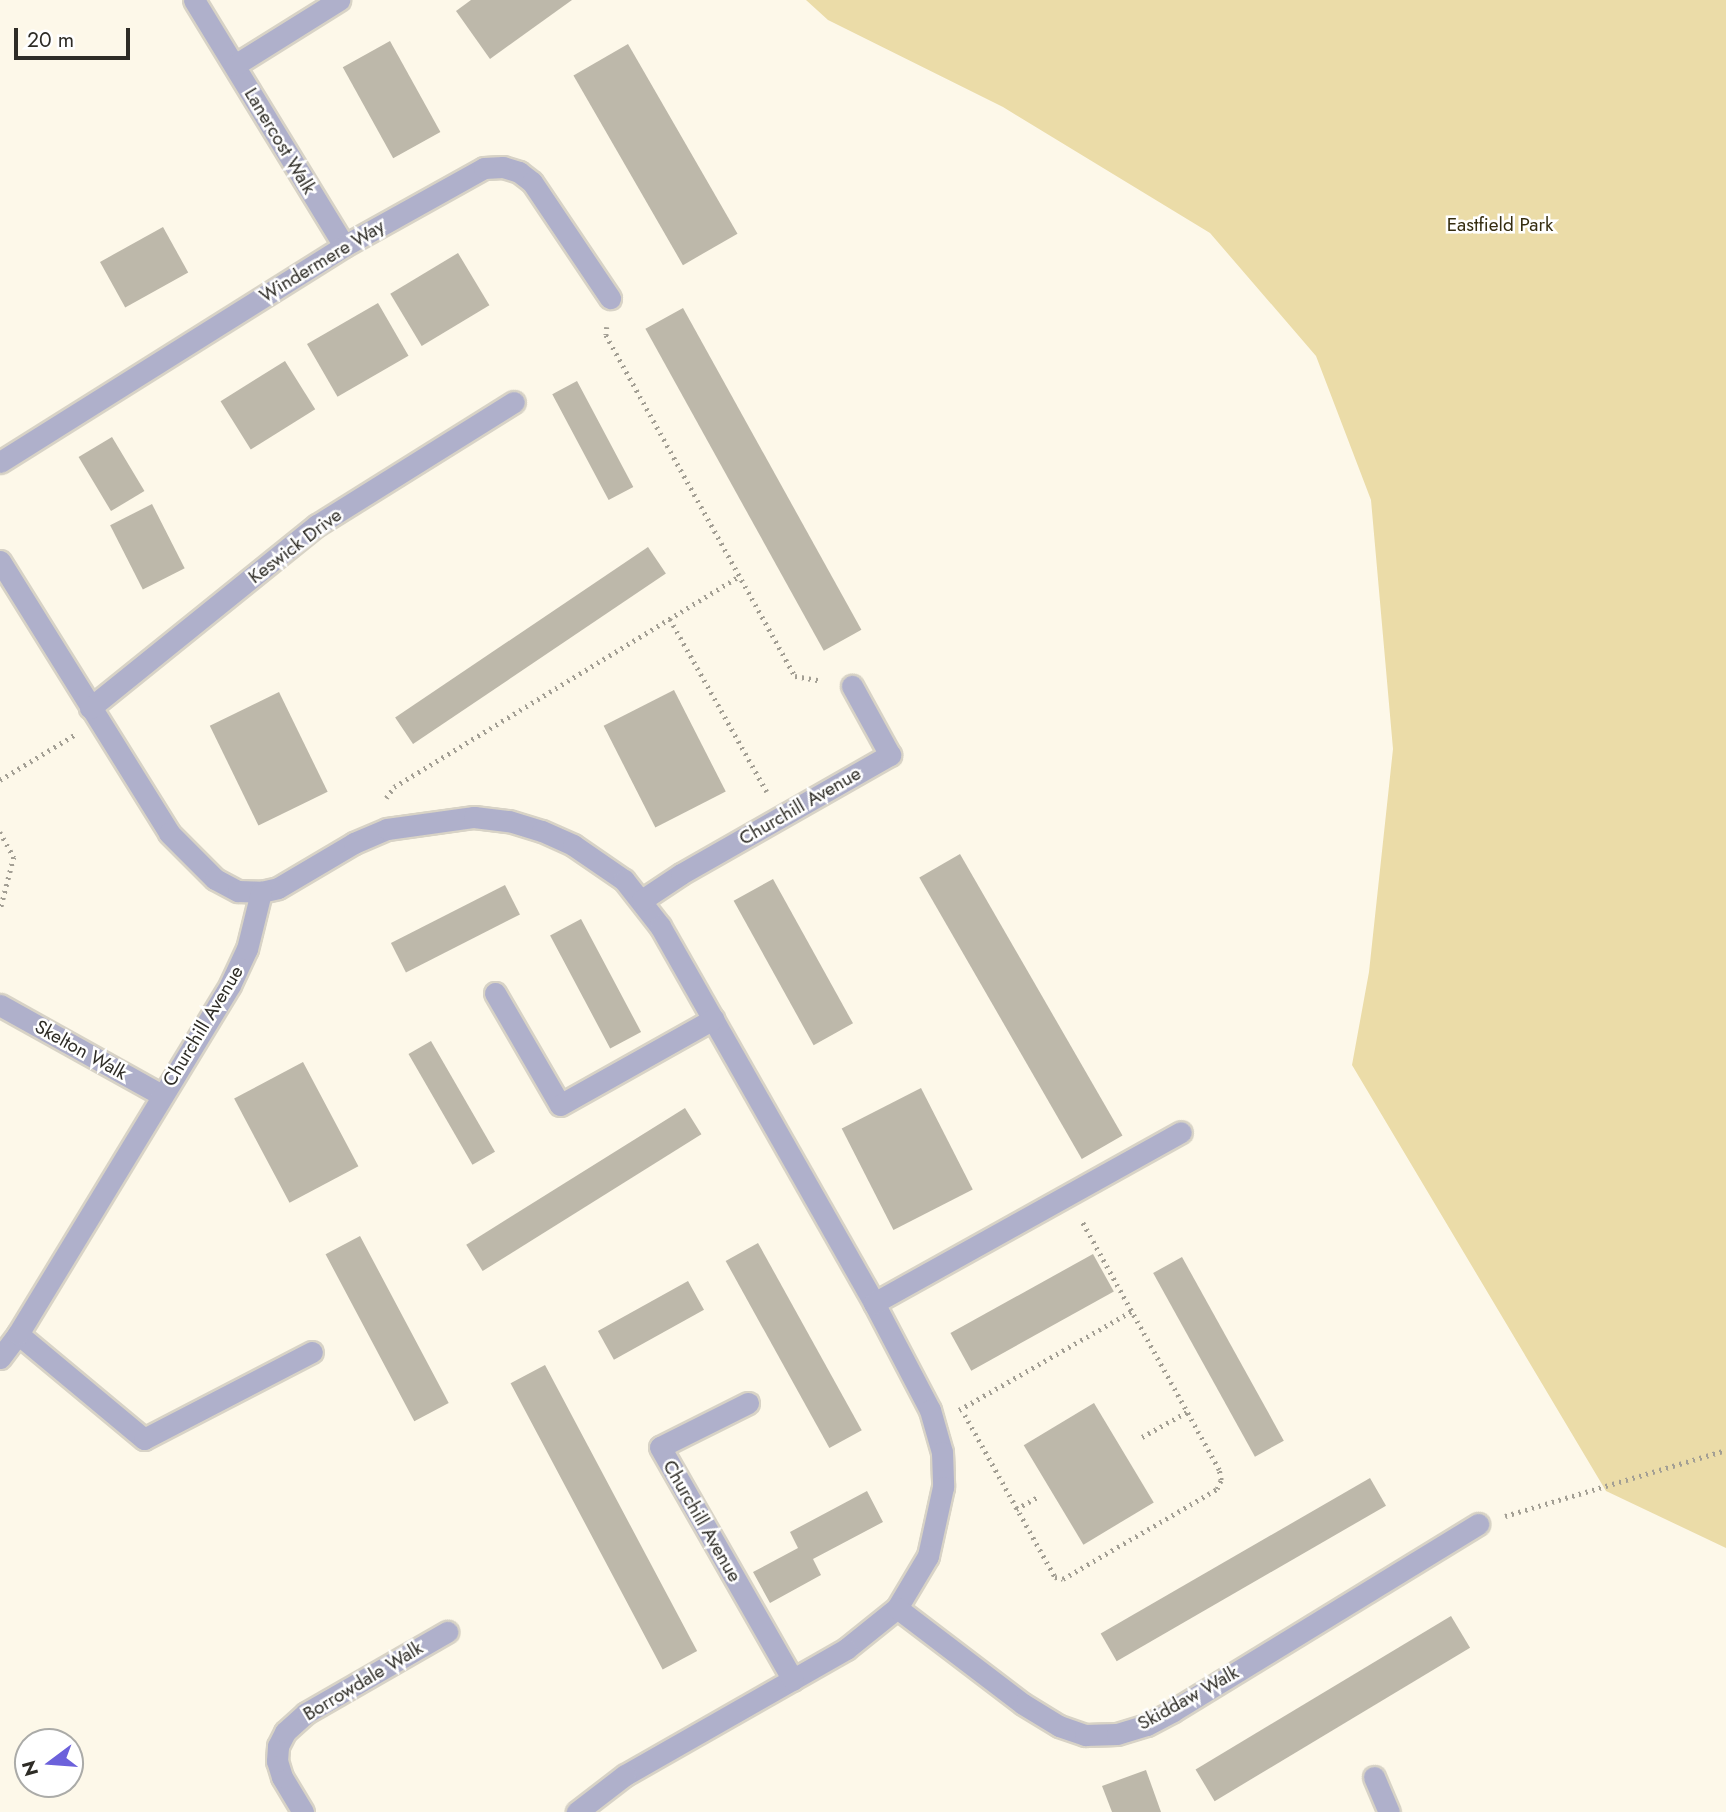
<!DOCTYPE html>
<html>
<head>
<meta charset="utf-8">
<style>
	body { margin:0 }
	#map { position:relative; width:1726px; height:1812px; overflow:hidden; background:#fdf8e9; font-family:Jost,sans-serif }
	div>[style] { position:absolute }
	[style*='--x'] { left:calc(var(--x)*1px); top:calc(var(--y)*1px); width:calc(var(--w)*1px); rotate:calc(var(--a)*1deg) }
	.green>* { inset:0; background:#ebdca8 }
	.building>* { inset:0; background:#bdb8aa; transform-origin:0 0 }
	.path>* { height:4.5px; margin-top:-2.25px; transform-origin:0; background:repeating-linear-gradient(90deg,#a39f94 0 2px,transparent 0 7px) }
	.roads { filter:drop-shadow(2px 0 #d8d3c6) drop-shadow(-2px 0 #d8d3c6) drop-shadow(0 2px #d8d3c6) drop-shadow(0 -2px #d8d3c6) }
	.minor>* { height:21px; margin:-10.5px; padding:0 10.5px; transform-origin:10.5px; border-radius:10.5px; background:#afb0cb }
	span { translate:-50% -50%; white-space:nowrap; text-align:center; line-height:1.15; -webkit-text-stroke:5px #fff; paint-order:stroke }
	.street-label { font-size:19px; color:#2e2c26 }
	.park-label { font-size:19px; color:#352d10 }
	.north { position:absolute; left:14px; top:1728px; width:70px; height:70px; box-sizing:border-box; background:#fff; border:2px solid #ababa8; border-radius:50%; rotate:254deg; font-size:19px; font-weight:700; line-height:28px; text-align:center; color:#2e2c26 }
	.north::after { content:''; display:block; margin:auto; width:24px; height:32px; background:#6c61db; clip-path:polygon(50% 0,100% 100%,50% 72%,0 100%) }
	.scale { position:absolute; left:14px; top:28px; width:116px; height:32px; box-sizing:border-box; border:4px solid #2e2c26; border-top:0; padding-left:9px; font-size:21px; line-height:24px; white-space:nowrap; color:#2e2c26; -webkit-text-stroke:5px #fff; paint-order:stroke }
</style>
</head>
<body>
<div id="map">
	<div class="green">
		<i style="clip-path:polygon(806px 0,1726px 0,1726px 1548px,1606px 1491px,1352px 1065px,1369px 972px,1393px 749px,1371px 500px,1316px 356px,1210px 233px,1003px 107px,828px 20px)"></i>
	</div>
	<div class="building">
		<i style="clip-path:polygon(471px 0,572px 0,490px 59px,456px 11px)"></i>
		<i style="left:390px;top:41px;width:104px;height:54px;rotate:61deg"></i>
		<i style="left:628px;top:44px;width:219px;height:63px;rotate:60deg"></i>
		<i style="left:163px;top:227px;width:52px;height:72px;rotate:61deg"></i>
		<i style="left:458px;top:253px;width:61px;height:79px;rotate:59deg"></i>
		<i style="left:378px;top:303px;width:61px;height:82px;rotate:60deg"></i>
		<i style="left:683px;top:308px;width:368px;height:43px;rotate:61deg"></i>
		<i style="left:285px;top:361px;width:57px;height:76px;rotate:58deg"></i>
		<i style="left:577px;top:381px;width:120px;height:28px;rotate:62deg"></i>
		<i style="left:112px;top:437px;width:63px;height:39px;rotate:59deg"></i>
		<i style="left:152px;top:504px;width:72px;height:47px;rotate:63deg"></i>
		<i style="left:648px;top:547px;width:32px;height:305px;rotate:56deg"></i>
		<i style="left:674px;top:690px;width:114px;height:79px;rotate:63deg"></i>
		<i style="left:279px;top:692px;width:111px;height:77px;rotate:64deg"></i>
		<i style="left:960px;top:854px;width:325px;height:47px;rotate:60deg"></i>
		<i style="left:773px;top:879px;width:165px;height:45px;rotate:61deg"></i>
		<i style="left:505px;top:885px;width:33px;height:128px;rotate:63deg"></i>
		<i style="left:581px;top:919px;width:128px;height:35px;rotate:62deg"></i>
		<i style="left:431px;top:1041px;width:128px;height:26px;rotate:60deg"></i>
		<i style="left:303px;top:1062px;width:118px;height:78px;rotate:62deg"></i>
		<i style="left:921px;top:1088px;width:114px;height:89px;rotate:63deg"></i>
		<i style="left:685px;top:1108px;width:31px;height:258px;rotate:58deg"></i>
		<i style="left:360px;top:1236px;width:189px;height:39px;rotate:62deg"></i>
		<i style="left:758px;top:1243px;width:214px;height:37px;rotate:61deg"></i>
		<i style="left:1093px;top:1254px;width:43px;height:163px;rotate:61deg"></i>
		<i style="left:1182px;top:1257px;width:210px;height:33px;rotate:61deg"></i>
		<i style="left:688px;top:1281px;width:33px;height:103px;rotate:61deg"></i>
		<i style="left:545px;top:1365px;width:324px;height:39px;rotate:62deg"></i>
		<i style="left:1094px;top:1403px;width:116px;height:82px;rotate:59deg"></i>
		<i style="left:1370px;top:1478px;width:32px;height:311px;rotate:60deg"></i>
		<i style="clip-path:polygon(867px 1491px,883px 1522px,813px 1559px,821px 1575px,770px 1603px,753px 1572px,798px 1548px,790px 1532px)"></i>
		<i style="left:1451px;top:1616px;width:37px;height:298px;rotate:59deg"></i>
		<i style="clip-path:polygon(1146px 1770px,1161px 1812px,1112px 1812px,1102px 1786px)"></i>
	</div>
	<div class="path">
		<i style="--x:607;--y:327;--w:8;--a:97"></i>
		<i style="--x:606;--y:335;--w:390;--a:61"></i>
		<i style="--x:795;--y:676;--w:27;--a:10"></i>
		<i style="--x:670;--y:619;--w:198;--a:60.7"></i>
		<i style="--x:0;--y:780;--w:87;--a:-31.3"></i>
		<i style="--x:386;--y:798;--w:14;--a:-54"></i>
		<i style="--x:394;--y:787;--w:405;--a:-31.4"></i>
		<i style="--x:0;--y:832;--w:29;--a:61"></i>
		<i style="--x:14;--y:857;--w:56;--a:104.5"></i>
		<i style="--x:959;--y:1410;--w:199;--a:-29.8"></i>
		<i style="--x:965;--y:1415;--w:185;--a:60.9"></i>
		<i style="--x:1055;--y:1577;--w:8;--a:14"></i>
		<i style="--x:1063;--y:1579;--w:178;--a:-30.3"></i>
		<i style="--x:1217;--y:1489;--w:10;--a:-66"></i>
		<i style="--x:1221;--y:1480;--w:10;--a:-101"></i>
		<i style="--x:1219;--y:1470;--w:286;--a:-118.9"></i>
		<i style="--x:1142;--y:1437;--w:51;--a:-29.1"></i>
		<i style="--x:1016;--y:1509;--w:26;--a:-29"></i>
		<i style="--x:1505;--y:1516;--w:231;--a:-16.6"></i>
	</div>
	<div class="roads">
		<div class="minor">
			<i style="--x:194;--y:0;--w:288;--a:58.6"></i>
			<i style="--x:235;--y:65;--w:123;--a:-32"></i>
			<i style="--x:0;--y:462;--w:406;--a:-32.1"></i>
			<i style="--x:344;--y:246;--w:160;--a:-29.1"></i>
			<i style="--x:484;--y:168;--w:19;--a:-3"></i>
			<i style="--x:503;--y:167;--w:17;--a:17"></i>
			<i style="--x:519;--y:172;--w:16;--a:38"></i>
			<i style="--x:532;--y:182;--w:140;--a:56.1"></i>
			<i style="--x:0;--y:561;--w:320;--a:58.1"></i>
			<i style="--x:169;--y:833;--w:65;--a:45"></i>
			<i style="--x:215;--y:879;--w:26;--a:28"></i>
			<i style="--x:238;--y:891;--w:23;--a:2"></i>
			<i style="--x:261;--y:892;--w:17;--a:-13"></i>
			<i style="--x:278;--y:888;--w:88;--a:-30.6"></i>
			<i style="--x:354;--y:843;--w:36;--a:-23"></i>
			<i style="--x:387;--y:829;--w:88;--a:-7.9"></i>
			<i style="--x:474;--y:817;--w:35;--a:7"></i>
			<i style="--x:509;--y:821;--w:34;--a:17"></i>
			<i style="--x:542;--y:831;--w:34;--a:24"></i>
			<i style="--x:573;--y:845;--w:62;--a:34.5"></i>
			<i style="--x:624;--y:880;--w:58;--a:52"></i>
			<i style="--x:660;--y:926;--w:434;--a:60.4"></i>
			<i style="--x:874;--y:1303;--w:121;--a:62.4"></i>
			<i style="--x:930;--y:1410;--w:44;--a:74.1"></i>
			<i style="--x:942;--y:1452;--w:35;--a:88"></i>
			<i style="--x:943;--y:1487;--w:71;--a:102.3"></i>
			<i style="--x:928;--y:1556;--w:61;--a:120.8"></i>
			<i style="--x:897;--y:1608;--w:65;--a:141.2"></i>
			<i style="--x:846;--y:1649;--w:254;--a:150.3"></i>
			<i style="--x:625;--y:1775;--w:61;--a:142.4"></i>
			<i style="--x:90;--y:708;--w:292;--a:-38.9"></i>
			<i style="--x:317;--y:525;--w:232;--a:-32"></i>
			<i style="--x:642;--y:900;--w:47;--a:-33.7"></i>
			<i style="--x:681;--y:874;--w:241;--a:-29.7"></i>
			<i style="--x:890;--y:755;--w:79;--a:-118.8"></i>
			<i style="--x:495;--y:993;--w:129;--a:59.9"></i>
			<i style="--x:560;--y:1105;--w:176;--a:-29.3"></i>
			<i style="--x:0;--y:1005;--w:185;--a:29.1"></i>
			<i style="--x:874;--y:1303;--w:351;--a:-29.1"></i>
			<i style="--x:18;--y:1334;--w:164;--a:39.8"></i>
			<i style="--x:144;--y:1439;--w:189;--a:-27.4"></i>
			<i style="--x:0;--y:1358;--w:30;--a:-53"></i>
			<i style="--x:18;--y:1334;--w:408;--a:-58.7"></i>
			<i style="--x:230;--y:985;--w:40;--a:-65"></i>
			<i style="--x:247;--y:949;--w:59;--a:-76.2"></i>
			<i style="--x:748;--y:1403;--w:98;--a:153.4"></i>
			<i style="--x:660;--y:1447;--w:268;--a:60.3"></i>
			<i style="--x:897;--y:1608;--w:158;--a:37.3"></i>
			<i style="--x:1023;--y:1704;--w:42;--a:31.4"></i>
			<i style="--x:1059;--y:1726;--w:28;--a:19"></i>
			<i style="--x:1085;--y:1735;--w:32;--a:-2"></i>
			<i style="--x:1117;--y:1734;--w:31;--a:-17"></i>
			<i style="--x:1147;--y:1725;--w:30;--a:-28"></i>
			<i style="--x:1173;--y:1711;--w:358;--a:-31.5"></i>
			<i style="--x:1374;--y:1777;--w:38;--a:67"></i>
			<i style="--x:303;--y:1812;--w:41;--a:-121"></i>
			<i style="--x:282;--y:1777;--w:17;--a:-107"></i>
			<i style="--x:277;--y:1761;--w:15;--a:-86"></i>
			<i style="--x:278;--y:1746;--w:16;--a:-63"></i>
			<i style="--x:285;--y:1732;--w:28;--a:-42"></i>
			<i style="--x:306;--y:1713;--w:163;--a:-29.9"></i>
		</div>
	</div>
	<div class="street-label">
		<span style="left:280px;top:141px;rotate:59deg">Lanercost Walk</span>
		<span style="left:322px;top:261px;rotate:-31deg">Windermere Way</span>
		<span style="left:295px;top:546px;rotate:-37deg">Keswick Drive</span>
		<span style="left:800px;top:806px;rotate:-30deg">Churchill Avenue</span>
		<span style="left:203px;top:1026px;rotate:-59deg">Churchill Avenue</span>
		<span style="left:81px;top:1050px;rotate:29deg">Skelton Walk</span>
		<span style="left:702px;top:1521px;rotate:60deg">Churchill Avenue</span>
		<span style="left:363px;top:1681px;rotate:-31deg">Borrowdale Walk</span>
		<span style="left:1188px;top:1698px;rotate:-29deg">Skiddaw Walk</span>
	</div>
	<div class="park-label">
		<span style="left:1500px;top:225px">Eastfield Park</span>
	</div>
	<div class="north">N</div>
	<div class="scale">20 m</div>
</div>
</body>
</html>
